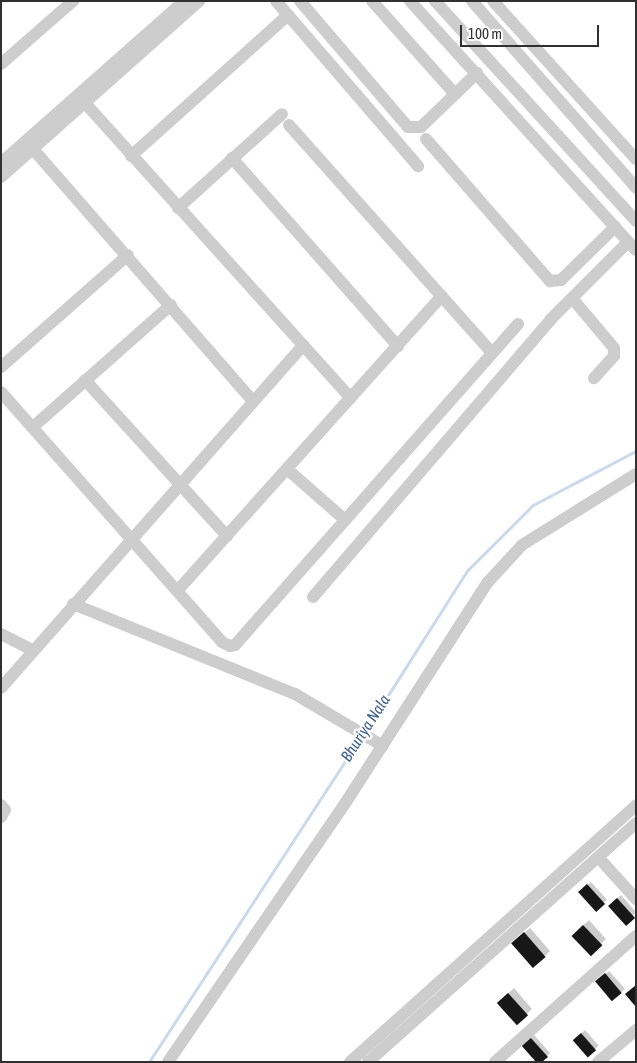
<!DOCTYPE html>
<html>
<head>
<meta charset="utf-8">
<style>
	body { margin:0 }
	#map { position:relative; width:637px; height:1063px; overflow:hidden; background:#fff; font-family:"Asap Condensed",sans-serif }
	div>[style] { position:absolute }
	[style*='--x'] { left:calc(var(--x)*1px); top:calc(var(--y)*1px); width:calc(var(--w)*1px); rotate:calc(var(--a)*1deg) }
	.shadow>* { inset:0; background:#0003; transform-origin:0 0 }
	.stream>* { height:2.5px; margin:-1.25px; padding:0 1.25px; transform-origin:1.25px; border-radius:1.25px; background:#ccd9ec }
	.building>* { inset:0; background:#171717; transform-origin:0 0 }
	.minor>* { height:12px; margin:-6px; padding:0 6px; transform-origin:6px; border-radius:6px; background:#cdcdcd }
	span { translate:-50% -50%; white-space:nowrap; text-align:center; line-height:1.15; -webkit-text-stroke:5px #fff; paint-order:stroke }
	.water-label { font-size:16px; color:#406191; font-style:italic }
	.frame { position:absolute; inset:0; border:2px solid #303030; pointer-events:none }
	.scale { position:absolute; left:460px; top:25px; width:139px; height:22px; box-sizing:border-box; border:2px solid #303030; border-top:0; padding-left:6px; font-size:15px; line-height:18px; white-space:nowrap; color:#303030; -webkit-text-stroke:4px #fff; paint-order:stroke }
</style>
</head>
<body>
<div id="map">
	<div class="shadow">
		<i style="left:591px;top:882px;width:24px;height:15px;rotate:48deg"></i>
		<i style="left:621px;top:895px;width:23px;height:16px;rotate:49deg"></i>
		<i style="clip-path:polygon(589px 920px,606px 939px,601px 944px,578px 930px)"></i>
		<i style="clip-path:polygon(530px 928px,550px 951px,545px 956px,518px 938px)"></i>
		<i style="left:609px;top:971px;width:24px;height:16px;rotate:48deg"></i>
		<i style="clip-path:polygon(514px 988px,532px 1009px,517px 1023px,504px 997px)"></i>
		<i style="left:585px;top:1030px;width:21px;height:15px;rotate:49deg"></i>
		<i style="clip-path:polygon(534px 1035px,550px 1053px,541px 1062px,523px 1045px)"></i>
	</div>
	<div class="stream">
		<i style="--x:366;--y:730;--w:188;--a:-57.6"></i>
		<i style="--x:467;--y:571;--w:93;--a:-45"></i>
		<i style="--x:533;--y:505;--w:116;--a:-27.7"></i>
		<i style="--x:149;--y:1062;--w:388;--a:-56.9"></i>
	</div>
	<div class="building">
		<i style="left:587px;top:884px;width:27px;height:12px;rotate:48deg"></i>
		<i style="left:617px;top:898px;width:27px;height:12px;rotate:48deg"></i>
		<i style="left:583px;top:925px;width:28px;height:16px;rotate:46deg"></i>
		<i style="left:524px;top:932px;width:33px;height:17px;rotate:49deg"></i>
		<i style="left:605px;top:973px;width:26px;height:13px;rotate:50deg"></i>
		<i style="clip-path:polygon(636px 985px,636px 1007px,625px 994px)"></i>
		<i style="left:508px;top:993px;width:30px;height:15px;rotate:48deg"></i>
		<i style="left:581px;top:1033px;width:23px;height:11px;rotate:49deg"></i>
		<i style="clip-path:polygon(530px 1037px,548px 1057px,542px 1062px,536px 1062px,521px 1045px)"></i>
	</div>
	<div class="minor">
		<i style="--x:276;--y:1;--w:218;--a:49.3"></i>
		<i style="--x:300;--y:1;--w:166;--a:49.4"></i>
		<i style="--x:408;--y:127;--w:13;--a:0"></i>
		<i style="--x:421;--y:127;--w:78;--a:-44"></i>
		<i style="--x:372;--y:1;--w:125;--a:48.3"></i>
		<i style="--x:410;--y:1;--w:336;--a:47.8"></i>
		<i style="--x:435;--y:1;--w:298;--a:47.6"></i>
		<i style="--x:472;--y:1;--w:249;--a:48.7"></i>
		<i style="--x:493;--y:1;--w:213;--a:47.9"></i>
		<i style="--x:1;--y:64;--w:96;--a:-41.2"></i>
		<i style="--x:85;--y:103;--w:397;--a:48"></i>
		<i style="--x:289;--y:125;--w:305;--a:48.3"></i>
		<i style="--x:426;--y:139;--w:189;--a:48.9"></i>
		<i style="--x:550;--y:281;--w:11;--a:-5"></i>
		<i style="--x:561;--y:280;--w:76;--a:-44.5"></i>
		<i style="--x:33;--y:149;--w:335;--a:48.9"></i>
		<i style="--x:131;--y:156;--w:211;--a:-41.9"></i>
		<i style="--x:232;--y:158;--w:251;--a:48.6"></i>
		<i style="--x:1;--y:163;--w:244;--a:-41.5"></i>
		<i style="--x:1;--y:177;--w:265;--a:-41.6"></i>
		<i style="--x:178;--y:208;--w:140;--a:-42.1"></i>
		<i style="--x:572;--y:298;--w:65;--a:50"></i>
		<i style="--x:614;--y:348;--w:8;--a:90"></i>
		<i style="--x:614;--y:356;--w:30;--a:132"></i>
		<i style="--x:1;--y:367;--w:169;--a:-41.4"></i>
		<i style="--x:85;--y:380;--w:211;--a:47.7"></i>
		<i style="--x:1;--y:392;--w:334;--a:48.5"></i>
		<i style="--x:222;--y:642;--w:9;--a:27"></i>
		<i style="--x:230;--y:646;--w:5;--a:-11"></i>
		<i style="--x:235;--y:645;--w:428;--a:-48.6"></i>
		<i style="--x:33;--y:427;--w:184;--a:-41.5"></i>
		<i style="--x:287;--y:469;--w:77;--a:41.3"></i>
		<i style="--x:178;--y:590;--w:395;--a:-48.1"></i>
		<i style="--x:313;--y:597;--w:366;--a:-49.4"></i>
		<i style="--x:551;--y:319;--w:109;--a:-45"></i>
		<i style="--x:73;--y:604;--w:240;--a:22.1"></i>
		<i style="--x:295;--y:694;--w:102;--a:30.6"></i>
		<i style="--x:1;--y:634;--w:35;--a:27"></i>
		<i style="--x:1;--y:688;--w:457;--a:-48.6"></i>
		<i style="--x:1;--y:805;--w:6;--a:51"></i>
		<i style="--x:5;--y:810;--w:8;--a:120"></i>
		<i style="--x:598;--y:857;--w:57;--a:47.9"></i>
		<i style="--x:168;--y:1062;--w:315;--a:-55.6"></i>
		<i style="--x:346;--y:802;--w:262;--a:-57.2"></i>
		<i style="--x:488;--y:582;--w:50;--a:-47.4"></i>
		<i style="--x:522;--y:545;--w:134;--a:-31.9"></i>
		<i style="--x:350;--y:1062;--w:385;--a:-41.9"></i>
		<i style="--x:368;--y:1062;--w:359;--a:-41.7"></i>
		<i style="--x:495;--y:1062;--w:189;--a:-41.8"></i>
		<i style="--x:598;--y:1062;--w:50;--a:-40.1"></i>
	</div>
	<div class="water-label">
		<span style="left:365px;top:728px;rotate:-57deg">Bhuriya Nala</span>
	</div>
	<div class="frame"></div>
	<div class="scale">100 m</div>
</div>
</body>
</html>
